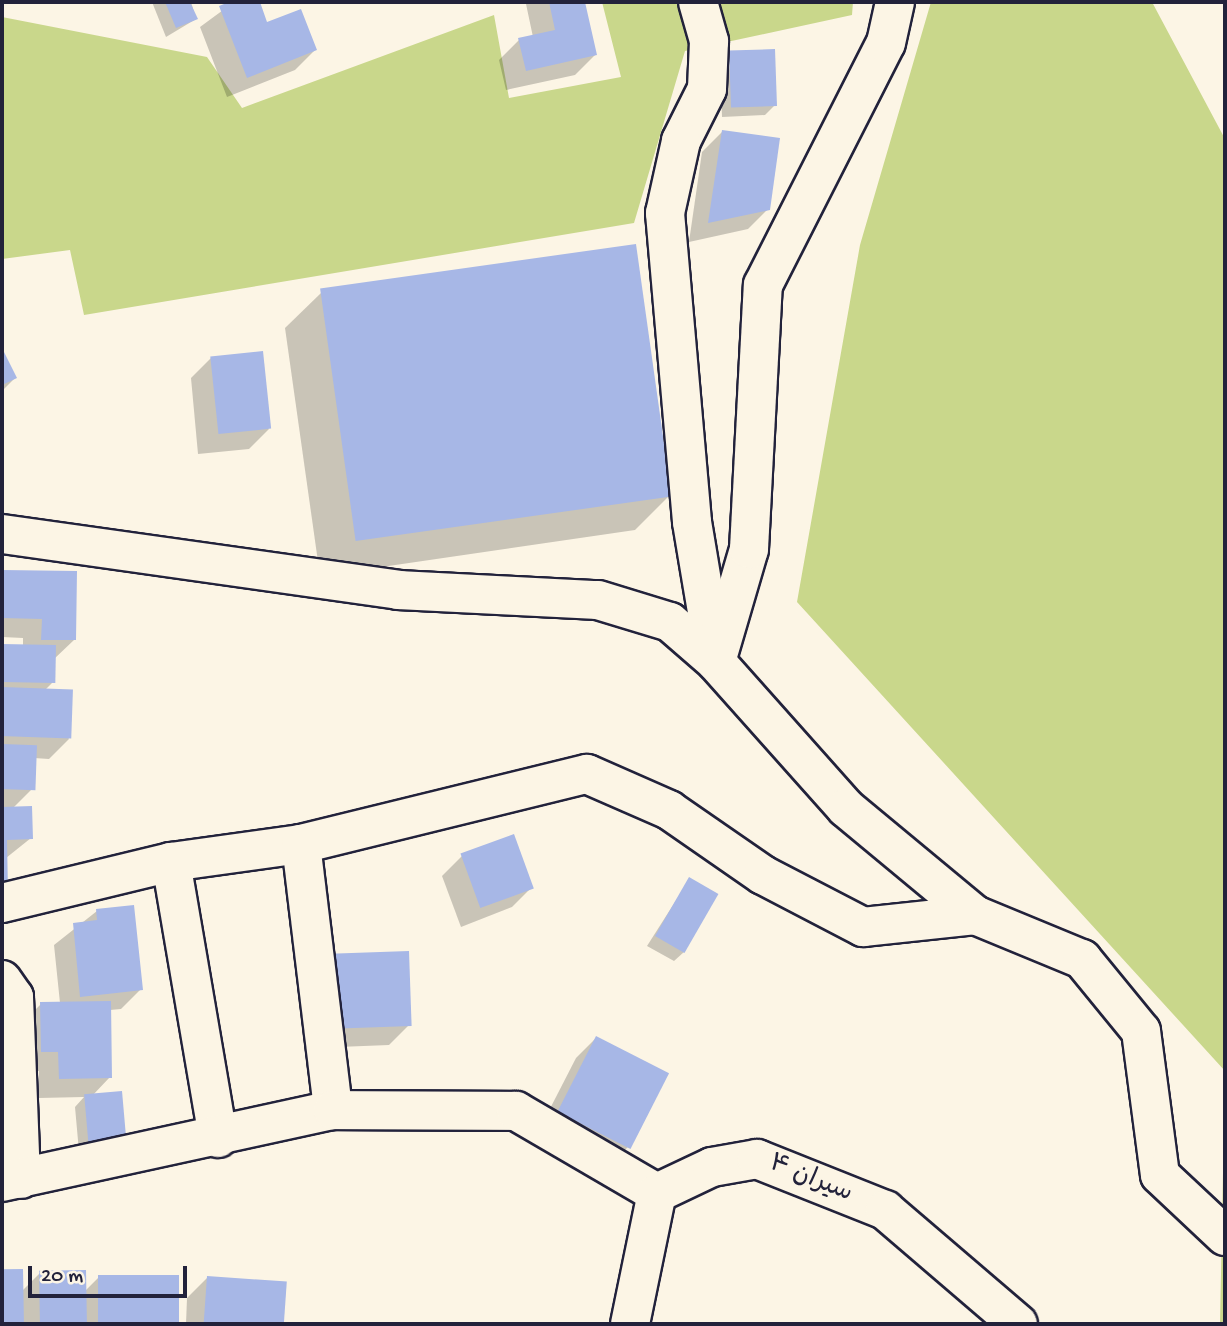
<!DOCTYPE html>
<html>
<head>
<meta charset="utf-8">
<style>
	body { margin:0 }
	#map { position:relative; width:1227px; height:1326px; overflow:hidden; background:#fcf5e5; font-family:"Gochi Hand","Playpen Sans Arabic",sans-serif }
	div>[style] { position:absolute }
	[style*='--x'] { left:calc(var(--x)*1px); top:calc(var(--y)*1px); width:calc(var(--w)*1px); rotate:calc(var(--a)*1deg) }
	.green>* { inset:0; background:#c9d78b }
	.shadow>* { inset:0; background:#0003 }
	.building>* { inset:0; background:#a7b7e6; transform-origin:0 0 }
	.roads { filter:drop-shadow(2px 0 #22223b) drop-shadow(-2px 0 #22223b) drop-shadow(0 2px #22223b) drop-shadow(0 -2px #22223b) }
	.minor>* { height:38px; margin:-19px; padding:0 19px; transform-origin:19px; border-radius:19px; background:#fcf5e5 }
	span { translate:-50% -50%; white-space:nowrap; text-align:center; line-height:1.15; -webkit-text-stroke:5px #fcf5e5; paint-order:stroke }
	.street-label { font-size:26px; color:#22223b }
	.frame { position:absolute; inset:0; border:4px solid #22223b; pointer-events:none }
	.scale { position:absolute; left:28px; top:1266px; width:159px; height:32px; box-sizing:border-box; border:4px solid #22223b; border-top:0; padding-left:9px; font-size:21px; line-height:24px; white-space:nowrap; color:#22223b; -webkit-text-stroke:5px #fcf5e5; paint-order:stroke }
</style>
</head>
<body>
<div id="map">
	<div class="green">
		<i style="clip-path:polygon(602px 2px,853px 2px,852px 15px,685px 51px,634px 223px,84px 315px,70px 250px,2px 259px,2px 17px,207px 57px,242px 108px,494px 15px,509px 98px,621px 77px)"></i>
		<i style="clip-path:polygon(931px 2px,1152px 2px,1225px 139px,1225px 1324px,1220px 1324px,1225px 1071px,797px 602px,860px 245px)"></i>
	</div>
	<div class="shadow">
		<i style="clip-path:polygon(152px 2px,191px 2px,196px 19px,166px 37px)"></i>
		<i style="clip-path:polygon(234px 2px,258px 2px,266px 24px,315px 50px,295px 70px,227px 97px,200px 27px)"></i>
		<i style="clip-path:polygon(583px 2px,595px 55px,575px 75px,506px 90px,499px 60px,519px 40px,533px 37px,526px 4px)"></i>
		<i style="clip-path:polygon(730px 53px,775px 105px,765px 115px,722px 117px,720px 63px)"></i>
		<i style="clip-path:polygon(722px 132px,768px 209px,748px 229px,689px 242px,702px 152px)"></i>
		<i style="clip-path:polygon(321px 293px,670px 495px,635px 530px,320px 576px,285px 328px)"></i>
		<i style="clip-path:polygon(2px 352px,15px 378px,2px 391px)"></i>
		<i style="clip-path:polygon(211px 358px,269px 429px,249px 449px,198px 454px,191px 378px)"></i>
		<i style="clip-path:polygon(2px 572px,75px 573px,74px 640px,53px 660px,52px 683px,45px 690px,69px 739px,49px 759px,34px 758px,33px 788px,13px 808px,31px 838px,6px 858px,2px 896px,2px 646px,23px 646px,23px 638px,2px 637px)"></i>
		<i style="clip-path:polygon(462px 856px,532px 887px,512px 907px,461px 927px,442px 876px)"></i>
		<i style="clip-path:polygon(689px 880px,684px 952px,674px 961px,647px 946px)"></i>
		<i style="clip-path:polygon(97px 911px,141px 989px,121px 1009px,110px 1010px,110px 1077px,92px 1096px,120px 1093px,80px 1163px,75px 1107px,84px 1097px,39px 1098px,39px 1071px,22px 1072px,21px 1024px,41px 1004px,60px 1003px,54px 945px)"></i>
		<i style="clip-path:polygon(311px 974px,409px 1025px,389px 1045px,313px 1048px)"></i>
		<i style="clip-path:polygon(596px 1038px,666px 1074px,628px 1147px,608px 1167px,538px 1132px,576px 1058px)"></i>
		<i style="clip-path:polygon(21px 1271px,22px 1291px,39px 1274px,85px 1291px,99px 1277px,177px 1276px,177px 1324px,2px 1324px,2px 1272px)"></i>
		<i style="clip-path:polygon(207px 1278px,285px 1282px,282px 1324px,186px 1324px,187px 1298px)"></i>
	</div>
	<div class="building">
		<i style="clip-path:polygon(165px 2px,190px 2px,198px 19px,176px 28px)"></i>
		<i style="clip-path:polygon(229px 2px,260px 2px,267px 22px,301px 9px,317px 50px,247px 78px,219px 6px)"></i>
		<i style="clip-path:polygon(549px 2px,585px 2px,597px 55px,526px 71px,518px 38px,555px 30px)"></i>
		<i style="left:775px;top:49px;width:57px;height:46px;rotate:88deg"></i>
		<i style="clip-path:polygon(722px 130px,780px 138px,770px 210px,708px 223px)"></i>
		<i style="left:636px;top:244px;width:255px;height:319px;rotate:82deg"></i>
		<i style="clip-path:polygon(2px 348px,17px 378px,2px 385px)"></i>
		<i style="left:263px;top:351px;width:78px;height:53px;rotate:84deg"></i>
		<i style="clip-path:polygon(2px 570px,77px 571px,76px 640px,41px 640px,42px 619px,2px 618px)"></i>
		<i style="left:2px;top:644px;width:54px;height:38px;rotate:1deg"></i>
		<i style="left:2px;top:687px;width:71px;height:49px;rotate:2deg"></i>
		<i style="left:2px;top:744px;width:35px;height:45px;rotate:2deg"></i>
		<i style="clip-path:polygon(32px 806px,33px 839px,7px 840px,8px 892px,2px 892px,2px 807px)"></i>
		<i style="left:514px;top:834px;width:58px;height:57px;rotate:70deg"></i>
		<i style="left:689px;top:877px;width:34px;height:68px;rotate:30deg"></i>
		<i style="clip-path:polygon(134px 905px,143px 990px,80px 997px,73px 923px,97px 920px,96px 909px)"></i>
		<i style="left:409px;top:951px;width:75px;height:79px;rotate:88deg"></i>
		<i style="clip-path:polygon(111px 1001px,112px 1078px,59px 1079px,58px 1052px,41px 1052px,40px 1002px)"></i>
		<i style="left:596px;top:1036px;width:82px;height:85px;rotate:27deg"></i>
		<i style="left:122px;top:1091px;width:58px;height:38px;rotate:85deg"></i>
		<i style="left:23px;top:1269px;width:55px;height:21px;rotate:89deg"></i>
		<i style="left:86px;top:1270px;width:54px;height:47px;rotate:89deg"></i>
		<i style="left:98px;top:1275px;width:81px;height:49px"></i>
		<i style="left:207px;top:1276px;width:80px;height:48px;rotate:4deg"></i>
	</div>
	<div class="roads">
		<div class="minor">
			<i style="--x:698;--y:2;--w:41;--a:74.2"></i>
			<i style="--x:709;--y:41;--w:48;--a:92.4"></i>
			<i style="--x:707;--y:89;--w:58;--a:116.6"></i>
			<i style="--x:681;--y:141;--w:74;--a:102.5"></i>
			<i style="--x:665;--y:213;--w:310;--a:85"></i>
			<i style="--x:692;--y:522;--w:133;--a:80.5"></i>
			<i style="--x:2;--y:534;--w:400;--a:8"></i>
			<i style="--x:398;--y:590;--w:200;--a:2.9"></i>
			<i style="--x:598;--y:600;--w:75;--a:17"></i>
			<i style="--x:670;--y:622;--w:61;--a:41"></i>
			<i style="--x:716;--y:662;--w:195;--a:48.3"></i>
			<i style="--x:846;--y:808;--w:168;--a:39.7"></i>
			<i style="--x:975;--y:915;--w:116;--a:22.4"></i>
			<i style="--x:1082;--y:959;--w:93;--a:50.7"></i>
			<i style="--x:1141;--y:1031;--w:145;--a:82.5"></i>
			<i style="--x:1160;--y:1175;--w:89;--a:43.2"></i>
			<i style="--x:716;--y:662;--w:118;--a:-73.7"></i>
			<i style="--x:749;--y:549;--w:264;--a:-87"></i>
			<i style="--x:763;--y:285;--w:271;--a:-63.1"></i>
			<i style="--x:886;--y:43;--w:42;--a:-77.6"></i>
			<i style="--x:301;--y:844;--w:268;--a:83.1"></i>
			<i style="--x:171;--y:862;--w:280;--a:80.3"></i>
			<i style="--x:2;--y:903;--w:174;--a:-13.6"></i>
			<i style="--x:171;--y:862;--w:131;--a:-7.9"></i>
			<i style="--x:301;--y:844;--w:294;--a:-13.8"></i>
			<i style="--x:587;--y:774;--w:90;--a:23.7"></i>
			<i style="--x:669;--y:810;--w:114;--a:34.7"></i>
			<i style="--x:763;--y:875;--w:113;--a:27.5"></i>
			<i style="--x:863;--y:927;--w:113;--a:-6.1"></i>
			<i style="--x:2;--y:980;--w:21;--a:55"></i>
			<i style="--x:14;--y:997;--w:182;--a:87.8"></i>
			<i style="--x:2;--y:1182;--w:339;--a:-12.3"></i>
			<i style="--x:333;--y:1110;--w:183;--a:0.3"></i>
			<i style="--x:516;--y:1111;--w:163;--a:30.2"></i>
			<i style="--x:630;--y:1324;--w:134;--a:-78.4"></i>
			<i style="--x:657;--y:1193;--w:61;--a:-25.3"></i>
			<i style="--x:712;--y:1167;--w:46;--a:-10.1"></i>
			<i style="--x:757;--y:1159;--w:138;--a:21.7"></i>
			<i style="--x:885;--y:1210;--w:175;--a:40.6"></i>
		</div>
	</div>
	<div class="street-label">
		<span style="left:810px;top:1180px;rotate:22deg">سیران ۴</span>
	</div>
	<div class="frame"></div>
	<div class="scale">20 m</div>
</div>
</body>
</html>
